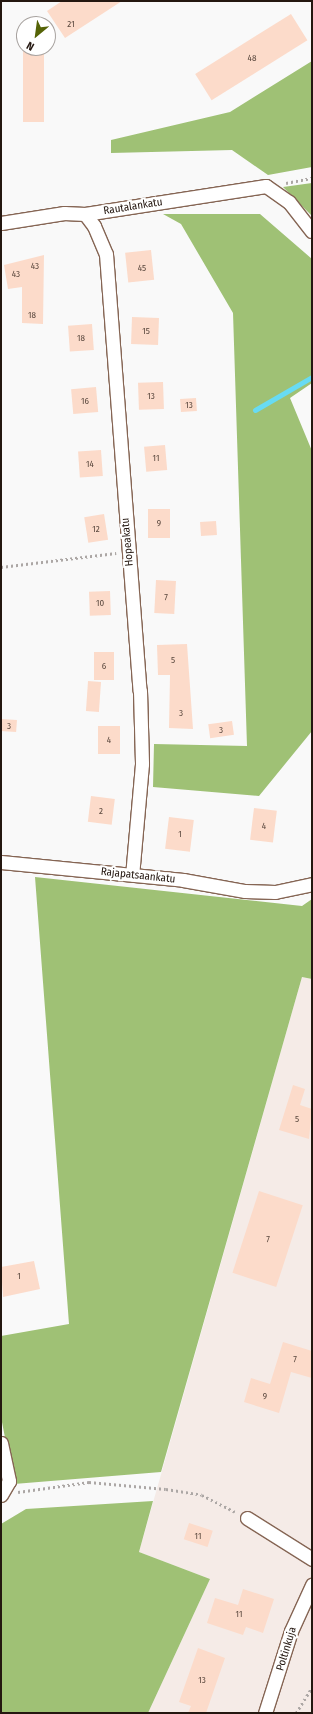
<!DOCTYPE html>
<html>
<head>
<meta charset="utf-8">
<style>
	body { margin:0 }
	#map { position:relative; width:313px; height:1714px; overflow:hidden; background:#f9f9f9; font-family:"Fira Sans Condensed",sans-serif }
	div>[style] { position:absolute }
	[style*='--x'] { left:calc(var(--x)*1px); top:calc(var(--y)*1px); width:calc(var(--w)*1px); rotate:calc(var(--a)*1deg) }
	.built>* { inset:0; background:#f5ebe7 }
	.forest>* { inset:0; background:#9fc175 }
	.stream>* { height:5px; margin:-2.5px; padding:0 2.5px; transform-origin:2.5px; border-radius:2.5px; background:#68dbf3 }
	.building>* { inset:0; background:#fcdbca; transform-origin:0 0 }
	.path>* { height:2.5px; margin-top:-1.25px; transform-origin:0; background:repeating-linear-gradient(90deg,#aca7a5 0 2px,transparent 0 5px) }
	.roads { filter:drop-shadow(1px 0 #856554) drop-shadow(-1px 0 #856554) drop-shadow(0 1px #856554) drop-shadow(0 -1px #856554) }
	.minor>* { height:13px; margin:-6.5px; padding:0 6.5px; transform-origin:6.5px; border-radius:6.5px; background:#fff }
	span { translate:-50% -50%; white-space:nowrap; text-align:center; line-height:1.15; -webkit-text-stroke:4px #fff; paint-order:stroke }
	.number-label { font-size:9px; color:#5a483e }
	.number-label span { -webkit-text-stroke-width:0 }
	.street-label { font-size:11px; color:#241710 }
	.frame { position:absolute; inset:0; border:2px solid #241710; pointer-events:none }
	.north { position:absolute; left:16px; top:16px; width:40px; height:40px; box-sizing:border-box; background:#fff; border:1px solid #a7a29f; border-radius:50%; rotate:209deg; font-size:11px; font-weight:700; line-height:16px; text-align:center; color:#241710 }
	.north::after { content:''; display:block; margin:auto; width:14px; height:18px; background:#556307; clip-path:polygon(50% 0,100% 100%,50% 72%,0 100%) }
</style>
</head>
<body>
<div id="map">
	<div class="built">
		<i style="clip-path:polygon(302px 977px,312px 979px,312px 1713px,148px 1713px,210px 1579px,139px 1552px)"></i>
	</div>
	<div class="forest">
		<i style="clip-path:polygon(312px 61px,312px 167px,268px 175px,232px 150px,111px 153px,111px 140px,230px 112px)"></i>
		<i style="clip-path:polygon(312px 183px,312px 216px,283px 187px)"></i>
		<i style="clip-path:polygon(163px 214px,260px 214px,312px 259px,312px 383px,290px 398px,312px 451px,312px 731px,259px 796px,153px 787px,154px 744px,247px 746px,233px 313px,181px 224px)"></i>
		<i style="clip-path:polygon(35px 877px,302px 906px,312px 899px,312px 979px,302px 977px,161px 1472px,14px 1484px,1px 1417px,1px 1336px,69px 1324px)"></i>
		<i style="clip-path:polygon(153px 1501px,139px 1552px,210px 1579px,148px 1713px,1px 1713px,1px 1524px,26px 1509px)"></i>
	</div>
	<div class="stream">
		<i style="--x:255;--y:410;--w:66;--a:-30.1"></i>
	</div>
	<div class="building">
		<i style="clip-path:polygon(62px 1px,122px 1px,65px 38px,47px 11px)"></i>
		<i style="left:291px;top:14px;width:31px;height:113px;rotate:58deg"></i>
		<i style="left:23px;top:48px;width:21px;height:74px"></i>
		<i style="left:151px;top:250px;width:30px;height:26px;rotate:84deg"></i>
		<i style="clip-path:polygon(44px 255px,43px 324px,22px 323px,22px 287px,8px 289px,4px 265px)"></i>
		<i style="left:132px;top:317px;width:27px;height:27px;rotate:2deg"></i>
		<i style="left:92px;top:324px;width:26px;height:24px;rotate:86deg"></i>
		<i style="left:163px;top:382px;width:27px;height:25px;rotate:88deg"></i>
		<i style="left:96px;top:387px;width:25px;height:25px;rotate:85deg"></i>
		<i style="left:196px;top:398px;width:13px;height:16px;rotate:86deg"></i>
		<i style="left:165px;top:445px;width:25px;height:21px;rotate:85deg"></i>
		<i style="left:101px;top:450px;width:26px;height:23px;rotate:86deg"></i>
		<i style="left:148px;top:509px;width:22px;height:29px"></i>
		<i style="left:104px;top:514px;width:26px;height:20px;rotate:81deg"></i>
		<i style="left:216px;top:521px;width:14px;height:16px;rotate:86deg"></i>
		<i style="left:156px;top:580px;width:20px;height:33px;rotate:3deg"></i>
		<i style="left:110px;top:591px;width:24px;height:21px;rotate:88deg"></i>
		<i style="clip-path:polygon(187px 644px,193px 729px,169px 728px,170px 675px,158px 675px,157px 645px)"></i>
		<i style="left:94px;top:652px;width:20px;height:28px"></i>
		<i style="left:101px;top:682px;width:30px;height:13px;rotate:94deg"></i>
		<i style="left:1px;top:719px;width:16px;height:12px;rotate:4deg"></i>
		<i style="left:232px;top:721px;width:14px;height:24px;rotate:82deg"></i>
		<i style="left:98px;top:726px;width:22px;height:28px"></i>
		<i style="left:91px;top:796px;width:24px;height:26px;rotate:7deg"></i>
		<i style="left:254px;top:808px;width:23px;height:32px;rotate:7deg"></i>
		<i style="left:169px;top:817px;width:25px;height:32px;rotate:7deg"></i>
		<i style="clip-path:polygon(293px 1085px,305px 1089px,300px 1105px,312px 1109px,309px 1139px,279px 1130px)"></i>
		<i style="left:259px;top:1191px;width:46px;height:86px;rotate:18deg"></i>
		<i style="clip-path:polygon(34px 1261px,40px 1289px,3px 1297px,1px 1267px)"></i>
		<i style="clip-path:polygon(283px 1342px,312px 1351px,312px 1378px,291px 1372px,279px 1413px,244px 1402px,251px 1378px,270px 1384px)"></i>
		<i style="left:189px;top:1523px;width:25px;height:17px;rotate:18deg"></i>
		<i style="clip-path:polygon(243px 1589px,274px 1599px,263px 1633px,246px 1627px,243px 1635px,207px 1623px,215px 1598px,238px 1605px)"></i>
		<i style="clip-path:polygon(198px 1648px,225px 1658px,206px 1713px,188px 1713px,191px 1706px,179px 1702px)"></i>
	</div>
	<div class="path">
		<i style="--x:286;--y:183;--w:26;--a:-11"></i>
		<i style="--x:1;--y:567;--w:116;--a:-6.9"></i>
		<i style="--x:18;--y:1492;--w:72;--a:-8"></i>
		<i style="--x:89;--y:1482;--w:77;--a:5.2"></i>
		<i style="--x:166;--y:1489;--w:36;--a:9"></i>
		<i style="--x:202;--y:1495;--w:37;--a:27"></i>
		<i style="--x:296;--y:1713;--w:31;--a:-58"></i>
	</div>
	<div class="roads">
		<div class="minor">
			<i style="--x:85;--y:214;--w:15;--a:53"></i>
			<i style="--x:94;--y:226;--w:30;--a:67"></i>
			<i style="--x:106;--y:254;--w:438;--a:85.6"></i>
			<i style="--x:140;--y:691;--w:73;--a:88.4"></i>
			<i style="--x:142;--y:764;--w:111;--a:95.1"></i>
			<i style="--x:1;--y:223;--w:64;--a:-9"></i>
			<i style="--x:64;--y:213;--w:21;--a:3"></i>
			<i style="--x:85;--y:214;--w:183;--a:-8.8"></i>
			<i style="--x:266;--y:186;--w:28;--a:35"></i>
			<i style="--x:289;--y:202;--w:37;--a:52"></i>
			<i style="--x:1;--y:862;--w:183;--a:5.6"></i>
			<i style="--x:183;--y:880;--w:63;--a:10.1"></i>
			<i style="--x:245;--y:891;--w:30;--a:2"></i>
			<i style="--x:275;--y:892;--w:38;--a:-12"></i>
			<i style="--x:1;--y:1443;--w:39;--a:78"></i>
			<i style="--x:9;--y:1481;--w:16;--a:120"></i>
			<i style="--x:247;--y:1518;--w:77;--a:32.2"></i>
			<i style="--x:265;--y:1713;--w:86;--a:-72.4"></i>
			<i style="--x:291;--y:1631;--w:51;--a:-65.5"></i>
		</div>
	</div>
	<div class="number-label">
		<span style="left:71px;top:24px">21</span>
		<span style="left:252px;top:58px">48</span>
		<span style="left:35px;top:266px">43</span>
		<span style="left:142px;top:268px">45</span>
		<span style="left:16px;top:274px">43</span>
		<span style="left:32px;top:315px">18</span>
		<span style="left:146px;top:331px">15</span>
		<span style="left:81px;top:338px">18</span>
		<span style="left:151px;top:396px">13</span>
		<span style="left:85px;top:401px">16</span>
		<span style="left:189px;top:405px">13</span>
		<span style="left:156px;top:458px">11</span>
		<span style="left:90px;top:464px">14</span>
		<span style="left:159px;top:523px">9</span>
		<span style="left:96px;top:529px">12</span>
		<span style="left:166px;top:597px">7</span>
		<span style="left:100px;top:603px">10</span>
		<span style="left:173px;top:660px">5</span>
		<span style="left:104px;top:666px">6</span>
		<span style="left:181px;top:713px">3</span>
		<span style="left:9px;top:726px">3</span>
		<span style="left:221px;top:730px">3</span>
		<span style="left:109px;top:740px">4</span>
		<span style="left:101px;top:811px">2</span>
		<span style="left:264px;top:826px">4</span>
		<span style="left:180px;top:834px">1</span>
		<span style="left:297px;top:1119px">5</span>
		<span style="left:268px;top:1239px">7</span>
		<span style="left:19px;top:1276px">1</span>
		<span style="left:295px;top:1359px">7</span>
		<span style="left:265px;top:1396px">9</span>
		<span style="left:198px;top:1536px">11</span>
		<span style="left:239px;top:1614px">11</span>
		<span style="left:202px;top:1680px">13</span>
	</div>
	<div class="street-label">
		<span style="left:133px;top:207px;rotate:-9deg">Rautalankatu</span>
		<span style="left:128px;top:542px;rotate:-95deg">Hopeakatu</span>
		<span style="left:138px;top:876px;rotate:6deg">Rajapatsaankatu</span>
		<span style="left:287px;top:1649px;rotate:-73deg">Poltinkuja</span>
	</div>
	<div class="frame"></div>
	<div class="north">N</div>
</div>
</body>
</html>
